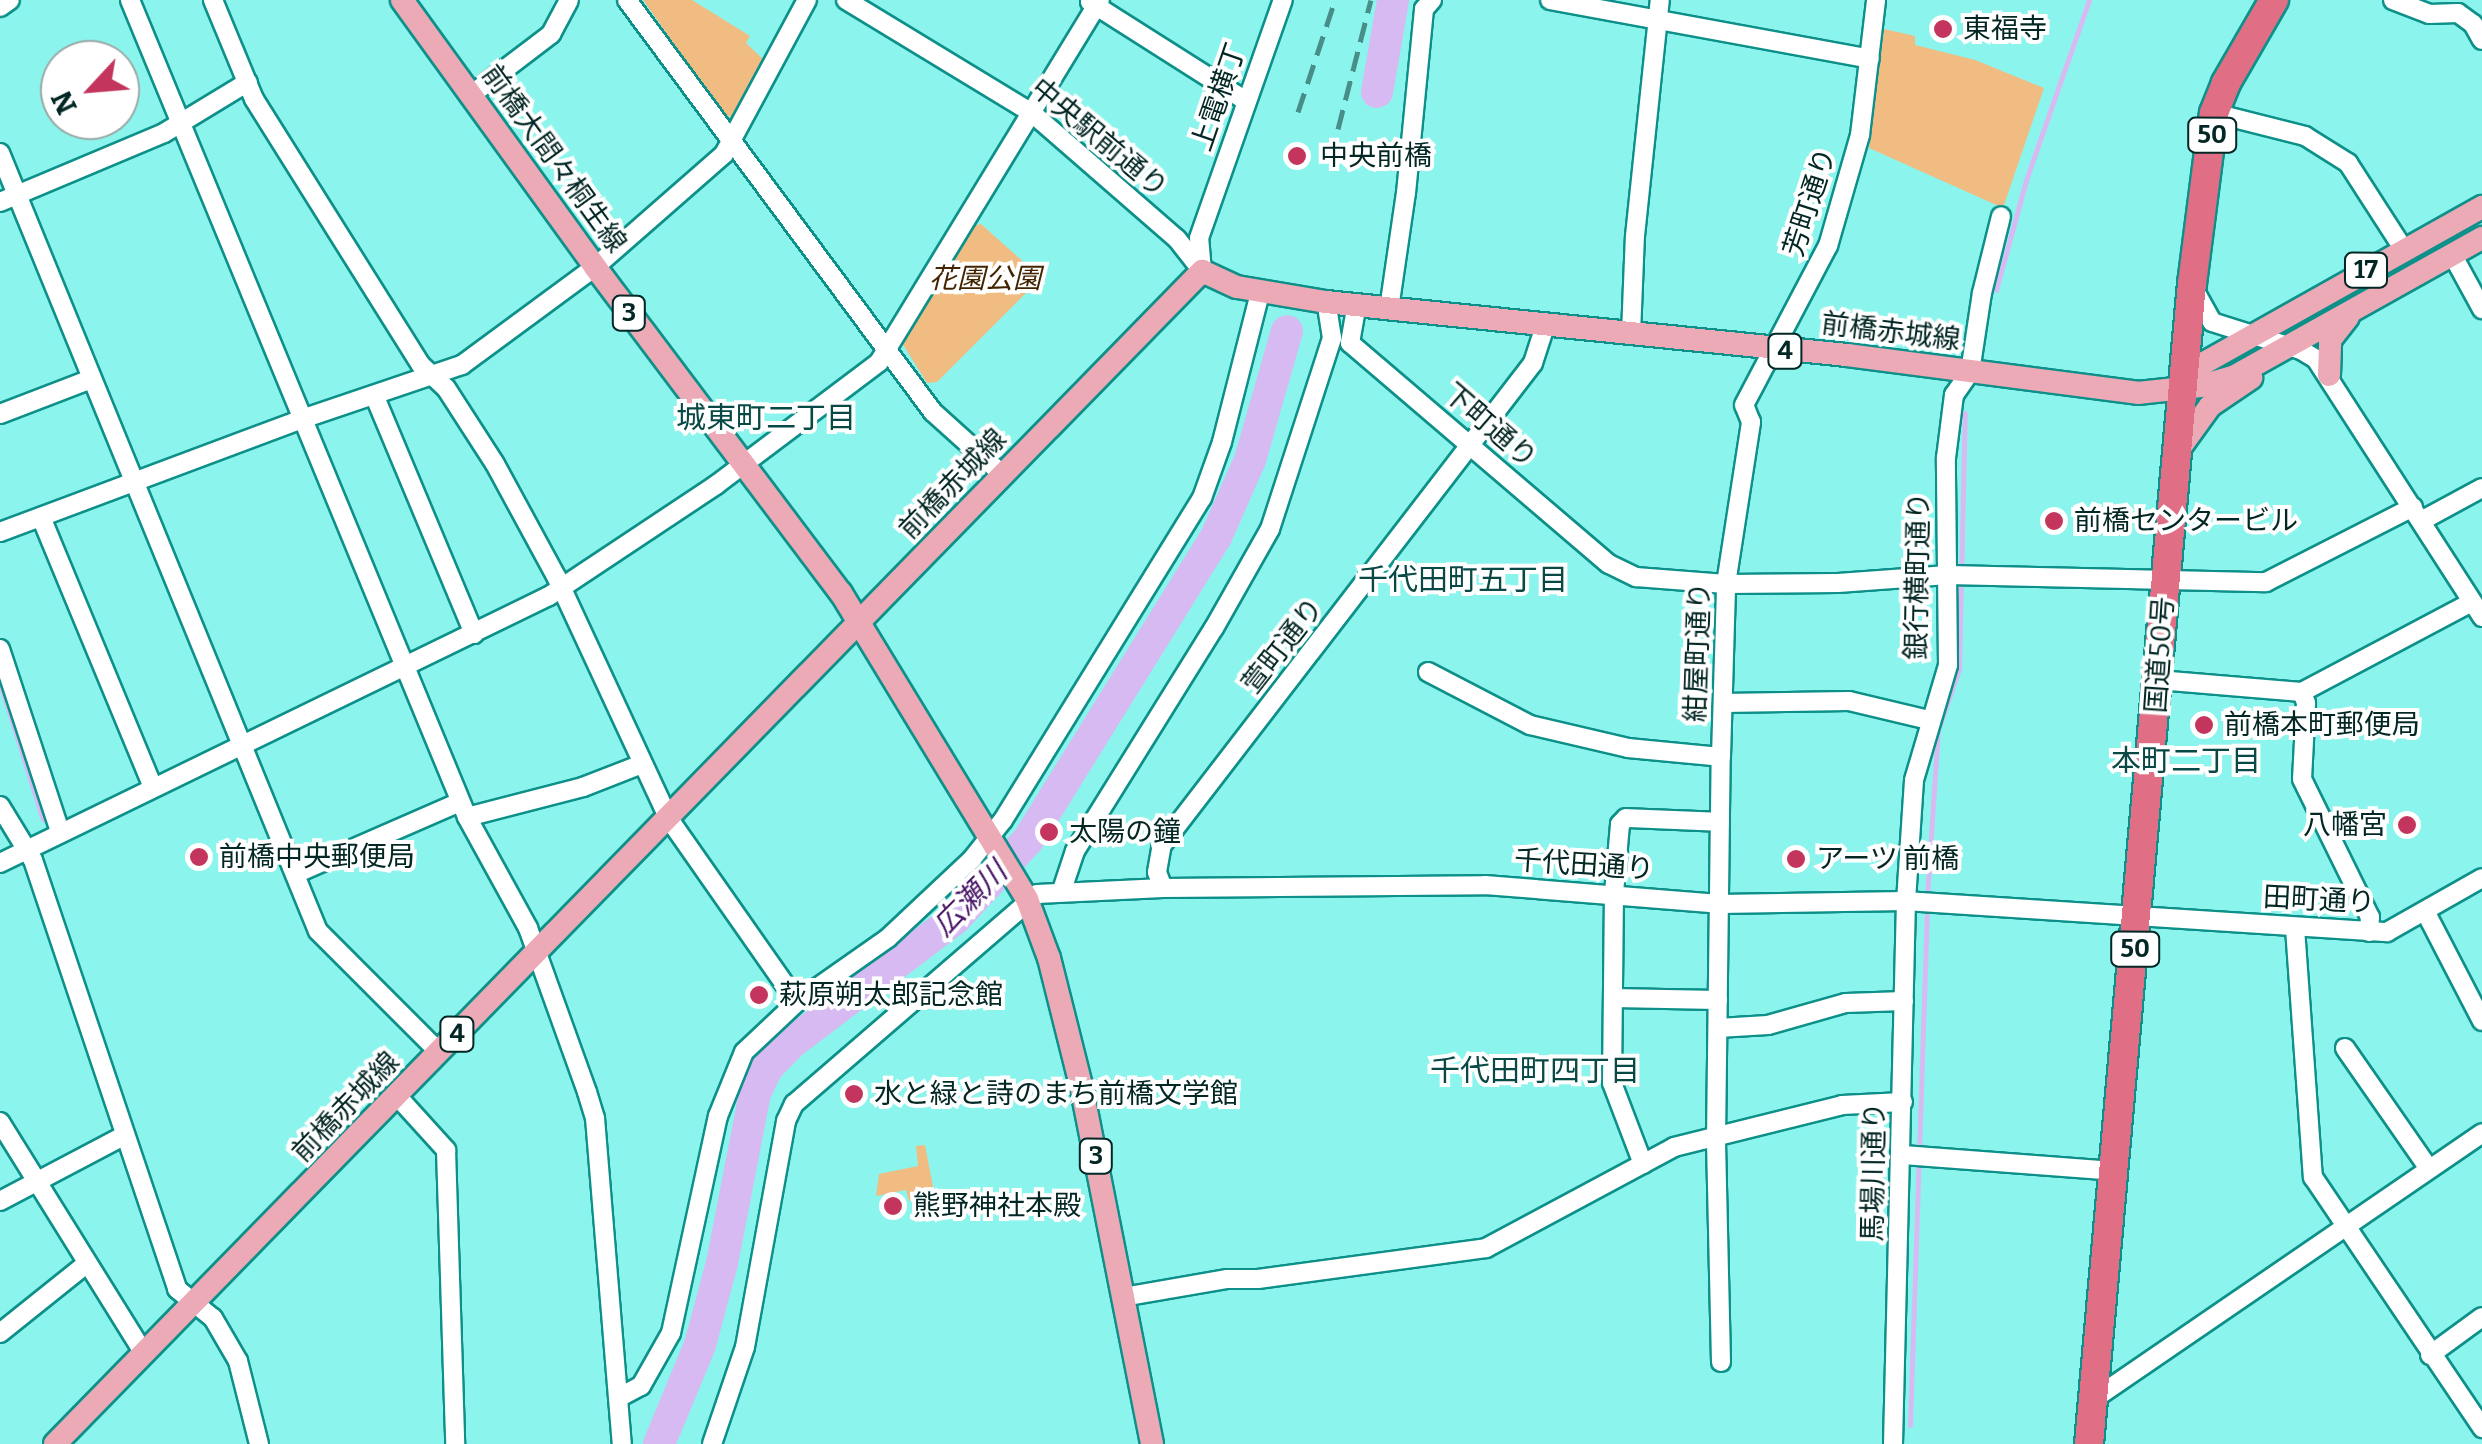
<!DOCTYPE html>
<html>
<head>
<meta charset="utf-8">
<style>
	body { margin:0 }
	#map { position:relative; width:2482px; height:1444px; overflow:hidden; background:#8bf5ed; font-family:Bitter,"Noto Sans JP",serif }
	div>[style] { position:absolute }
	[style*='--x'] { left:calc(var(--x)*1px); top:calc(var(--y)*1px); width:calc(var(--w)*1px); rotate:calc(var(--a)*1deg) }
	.green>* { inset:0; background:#f0bc82 }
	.stream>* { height:5px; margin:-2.5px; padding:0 2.5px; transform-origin:2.5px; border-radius:2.5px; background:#d8baf2 }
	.river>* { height:32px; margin:-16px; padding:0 16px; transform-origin:16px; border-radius:16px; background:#d8baf2 }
	.roads { filter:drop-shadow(2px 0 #0d9089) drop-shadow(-2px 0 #0d9089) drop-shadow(0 2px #0d9089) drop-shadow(0 -2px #0d9089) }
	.minor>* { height:18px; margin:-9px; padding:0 9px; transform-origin:9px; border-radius:9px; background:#fff }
	.major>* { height:22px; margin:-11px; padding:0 11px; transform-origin:11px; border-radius:11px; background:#eca9b6 }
	.highway>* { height:28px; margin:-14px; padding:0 14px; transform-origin:14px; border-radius:14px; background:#e06f86 }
	.rail>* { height:5px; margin-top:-2.5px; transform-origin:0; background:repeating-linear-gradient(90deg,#478e88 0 20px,transparent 0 30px) }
	.dots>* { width:28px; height:28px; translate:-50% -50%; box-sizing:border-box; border:5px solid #fff; border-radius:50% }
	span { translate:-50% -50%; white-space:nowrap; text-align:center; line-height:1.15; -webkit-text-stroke:8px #fff; paint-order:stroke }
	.shield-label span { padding:2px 8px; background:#fff; border:2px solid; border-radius:8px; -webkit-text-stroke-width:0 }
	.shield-label { font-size:25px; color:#032724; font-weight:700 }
	.poi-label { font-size:28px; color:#032724 }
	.left { translate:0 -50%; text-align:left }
	.right { translate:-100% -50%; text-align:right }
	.street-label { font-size:28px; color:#032724 }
	.park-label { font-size:28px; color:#422500; font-style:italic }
	.neighbourhood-label { font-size:30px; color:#094945 }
	.water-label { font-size:30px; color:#481667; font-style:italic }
	.north { position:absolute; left:40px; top:40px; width:100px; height:100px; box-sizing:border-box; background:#fff; border:2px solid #9aa9a7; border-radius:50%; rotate:244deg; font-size:28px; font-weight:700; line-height:40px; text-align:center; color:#032724 }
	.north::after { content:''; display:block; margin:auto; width:35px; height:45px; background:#c4355d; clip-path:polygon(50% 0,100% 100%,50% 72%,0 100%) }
</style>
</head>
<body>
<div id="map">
	<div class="green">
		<i style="clip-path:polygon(643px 0,692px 0,750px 36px,746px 43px,765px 61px,735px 117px,725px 116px)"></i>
		<i style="clip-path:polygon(1884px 29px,1915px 36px,1915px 45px,1975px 60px,2044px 88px,2003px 208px,1869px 148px)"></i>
		<i style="clip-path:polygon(981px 224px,1037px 274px,1037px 282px,937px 382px,927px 383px,902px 343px,972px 226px)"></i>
		<i style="clip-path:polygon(925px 1145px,934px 1192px,909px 1201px,906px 1190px,876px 1196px,879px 1174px,918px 1166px,916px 1146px)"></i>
	</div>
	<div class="stream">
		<i style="--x:1996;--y:290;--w:114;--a:-74.7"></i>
		<i style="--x:2026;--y:180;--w:191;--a:-70.7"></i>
		<i style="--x:0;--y:683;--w:143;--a:72.5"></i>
		<i style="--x:1927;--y:898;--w:168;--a:-86.3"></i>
		<i style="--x:1938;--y:730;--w:65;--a:-71"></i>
		<i style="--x:1959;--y:669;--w:256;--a:-88.7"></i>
		<i style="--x:1910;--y:1425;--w:516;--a:-88.11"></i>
	</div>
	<div class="river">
		<i style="--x:1377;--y:92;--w:93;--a:-80.1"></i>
		<i style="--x:659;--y:1444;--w:107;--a:-67.5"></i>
		<i style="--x:700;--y:1345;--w:85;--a:-75"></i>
		<i style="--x:722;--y:1263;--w:173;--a:-79"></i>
		<i style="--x:755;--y:1093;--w:28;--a:-64"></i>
		<i style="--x:767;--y:1068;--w:33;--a:-46"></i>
		<i style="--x:790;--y:1044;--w:208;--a:-37.2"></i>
		<i style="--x:956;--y:918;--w:106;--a:-47.3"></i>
		<i style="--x:1028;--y:840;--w:357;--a:-58.2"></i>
		<i style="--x:1216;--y:537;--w:84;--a:-66.2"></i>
		<i style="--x:1250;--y:460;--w:134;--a:-74"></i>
	</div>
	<div class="roads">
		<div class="minor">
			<i style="--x:130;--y:0;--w:884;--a:67.58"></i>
			<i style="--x:467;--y:817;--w:127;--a:61.2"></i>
			<i style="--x:528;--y:928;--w:174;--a:70.2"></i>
			<i style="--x:587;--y:1092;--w:27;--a:73"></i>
			<i style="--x:595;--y:1118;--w:327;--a:85.3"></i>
			<i style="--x:213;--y:0;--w:107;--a:67.5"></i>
			<i style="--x:254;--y:99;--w:314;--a:57.9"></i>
			<i style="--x:421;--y:365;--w:34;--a:43"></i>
			<i style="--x:446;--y:388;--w:90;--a:57.2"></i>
			<i style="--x:495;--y:464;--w:130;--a:61.5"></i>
			<i style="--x:557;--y:578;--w:266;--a:65.1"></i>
			<i style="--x:669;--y:819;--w:223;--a:55"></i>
			<i style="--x:627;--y:0;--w:513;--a:53.4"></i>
			<i style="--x:933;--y:412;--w:94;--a:42"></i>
			<i style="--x:846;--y:0;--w:218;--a:31.3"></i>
			<i style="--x:1032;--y:113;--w:192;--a:41"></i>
			<i style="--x:1177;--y:239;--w:41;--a:52"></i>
			<i style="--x:1550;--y:0;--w:325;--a:10.4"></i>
			<i style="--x:2393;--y:0;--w:39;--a:21"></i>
			<i style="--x:2429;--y:14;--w:29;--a:-2"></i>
			<i style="--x:2458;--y:13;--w:19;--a:36"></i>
			<i style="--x:2473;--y:24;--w:18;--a:61"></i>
			<i style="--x:1090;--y:2;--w:185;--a:32.4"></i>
			<i style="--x:0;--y:7;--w:12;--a:-35"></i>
			<i style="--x:471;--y:95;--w:101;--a:-37.3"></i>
			<i style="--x:551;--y:34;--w:38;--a:-62"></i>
			<i style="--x:2214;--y:113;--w:94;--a:14.2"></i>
			<i style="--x:2305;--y:136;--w:51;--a:32.1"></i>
			<i style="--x:2348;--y:163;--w:103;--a:57.2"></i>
			<i style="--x:0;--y:153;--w:840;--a:67.77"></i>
			<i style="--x:318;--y:931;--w:171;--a:45"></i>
			<i style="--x:0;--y:202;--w:178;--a:-22.8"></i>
			<i style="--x:164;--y:133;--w:98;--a:-31.3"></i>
			<i style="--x:2452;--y:254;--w:63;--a:61.4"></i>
			<i style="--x:1202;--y:271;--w:33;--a:-95"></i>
			<i style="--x:1199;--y:238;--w:252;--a:-70.6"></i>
			<i style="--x:2195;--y:291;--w:35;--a:61"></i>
			<i style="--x:2212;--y:322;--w:93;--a:17.5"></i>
			<i style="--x:2301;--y:350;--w:17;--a:31"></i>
			<i style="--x:2316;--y:359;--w:307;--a:57.2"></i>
			<i style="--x:1389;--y:309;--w:117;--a:-81.7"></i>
			<i style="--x:1406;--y:193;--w:185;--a:-84.4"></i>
			<i style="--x:1424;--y:9;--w:12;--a:-48"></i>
			<i style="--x:1631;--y:334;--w:98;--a:-87.7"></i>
			<i style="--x:1635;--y:236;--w:237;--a:-84"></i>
			<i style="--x:1350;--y:343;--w:340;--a:40.5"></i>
			<i style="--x:1609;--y:564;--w:30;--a:26"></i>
			<i style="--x:1636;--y:577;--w:90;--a:4.4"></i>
			<i style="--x:1726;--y:584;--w:112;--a:-0.5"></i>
			<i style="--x:1838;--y:583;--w:110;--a:-4.2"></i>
			<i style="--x:1948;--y:575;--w:318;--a:1.3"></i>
			<i style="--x:2266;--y:582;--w:165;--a:-27"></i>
			<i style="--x:1350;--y:343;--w:39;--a:-80"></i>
			<i style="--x:375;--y:397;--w:257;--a:67.3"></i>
			<i style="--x:0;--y:414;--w:97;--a:-21"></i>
			<i style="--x:41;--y:517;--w:292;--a:67.5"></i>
			<i style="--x:2421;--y:521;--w:69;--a:-28.4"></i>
			<i style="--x:0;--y:532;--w:326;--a:-20.5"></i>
			<i style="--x:305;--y:418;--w:166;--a:-18.7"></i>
			<i style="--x:462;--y:365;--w:165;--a:-36.4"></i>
			<i style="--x:595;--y:267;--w:171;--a:-41.2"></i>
			<i style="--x:724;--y:154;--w:175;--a:-61.7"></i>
			<i style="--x:0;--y:649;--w:193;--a:71.8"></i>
			<i style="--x:1428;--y:672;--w:115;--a:27.5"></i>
			<i style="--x:1530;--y:725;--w:101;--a:13.2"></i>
			<i style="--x:1628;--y:748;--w:93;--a:5.5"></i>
			<i style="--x:2158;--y:680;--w:144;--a:4.8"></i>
			<i style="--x:2302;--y:692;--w:192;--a:-27.9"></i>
			<i style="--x:2302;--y:692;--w:12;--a:70"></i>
			<i style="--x:2306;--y:703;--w:76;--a:93"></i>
			<i style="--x:2302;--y:779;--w:154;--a:63.8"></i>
			<i style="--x:2370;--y:917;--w:15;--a:94"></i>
			<i style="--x:1723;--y:703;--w:126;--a:-0.9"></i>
			<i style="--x:1849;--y:701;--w:82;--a:13.4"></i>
			<i style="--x:0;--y:806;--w:63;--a:58.6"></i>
			<i style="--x:33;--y:860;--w:453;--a:71.4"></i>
			<i style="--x:177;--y:1289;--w:46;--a:38.9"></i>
			<i style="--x:213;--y:1318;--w:50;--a:59.8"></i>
			<i style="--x:238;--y:1361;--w:86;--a:75.8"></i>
			<i style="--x:467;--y:817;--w:120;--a:-14.5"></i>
			<i style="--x:583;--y:787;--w:63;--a:-21.3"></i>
			<i style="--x:0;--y:863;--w:610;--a:-25.94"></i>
			<i style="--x:549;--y:596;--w:201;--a:-33.6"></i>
			<i style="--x:716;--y:485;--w:204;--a:-37"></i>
			<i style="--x:879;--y:362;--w:424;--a:-58.6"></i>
			<i style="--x:295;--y:874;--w:180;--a:-23.6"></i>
			<i style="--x:1163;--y:888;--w:17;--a:-111"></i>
			<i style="--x:1157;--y:872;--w:27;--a:-80"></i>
			<i style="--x:1162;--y:845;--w:608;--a:-52.41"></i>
			<i style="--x:1533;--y:363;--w:39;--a:-72"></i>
			<i style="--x:1062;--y:890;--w:41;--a:-71.6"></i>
			<i style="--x:1075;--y:851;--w:263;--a:-58.1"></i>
			<i style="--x:1214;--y:628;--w:114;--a:-60.5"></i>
			<i style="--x:1270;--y:529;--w:201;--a:-72"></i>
			<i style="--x:1332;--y:338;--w:36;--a:-99"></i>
			<i style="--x:2425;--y:911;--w:124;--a:62.6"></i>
			<i style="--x:2295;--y:928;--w:250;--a:85.9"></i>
			<i style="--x:2313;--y:1177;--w:303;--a:56"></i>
			<i style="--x:1613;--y:998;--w:105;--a:1.1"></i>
			<i style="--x:1718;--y:1028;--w:50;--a:-3.4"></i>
			<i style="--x:1768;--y:1025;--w:81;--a:-15.8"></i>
			<i style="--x:1846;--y:1003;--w:58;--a:-2"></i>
			<i style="--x:2345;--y:1048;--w:147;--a:55.2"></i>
			<i style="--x:398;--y:1097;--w:72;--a:47.8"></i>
			<i style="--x:446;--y:1150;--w:294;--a:88.2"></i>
			<i style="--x:0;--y:1122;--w:272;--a:58.1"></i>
			<i style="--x:1902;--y:1155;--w:213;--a:4.3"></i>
			<i style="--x:1643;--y:1164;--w:87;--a:-110.9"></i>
			<i style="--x:1612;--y:1083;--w:190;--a:-89.4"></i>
			<i style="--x:1614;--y:893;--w:69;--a:-85"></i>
			<i style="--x:1620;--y:824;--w:8;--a:-45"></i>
			<i style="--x:1626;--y:818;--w:94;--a:2.4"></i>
			<i style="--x:0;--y:1201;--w:141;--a:-27.8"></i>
			<i style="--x:1123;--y:1297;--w:106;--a:-9.8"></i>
			<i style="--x:1227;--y:1279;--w:31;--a:0"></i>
			<i style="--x:1258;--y:1279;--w:230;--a:-7.7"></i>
			<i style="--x:1486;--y:1248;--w:213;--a:-28.2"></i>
			<i style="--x:1674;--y:1147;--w:173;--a:-14"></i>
			<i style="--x:1842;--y:1105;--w:61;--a:-2.8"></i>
			<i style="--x:0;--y:1333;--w:110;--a:-38.7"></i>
			<i style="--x:2430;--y:1355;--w:64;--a:-36.2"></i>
			<i style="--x:1721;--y:1362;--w:222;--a:-91.3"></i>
			<i style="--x:1716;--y:1140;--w:383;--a:-89.3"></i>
			<i style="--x:1721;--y:757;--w:173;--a:-88.3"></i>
			<i style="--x:1726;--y:584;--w:164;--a:-81.2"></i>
			<i style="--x:1751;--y:422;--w:18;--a:-112"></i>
			<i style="--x:1744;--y:405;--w:180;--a:-62.2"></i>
			<i style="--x:1828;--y:246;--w:116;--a:-73.9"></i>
			<i style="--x:1860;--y:135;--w:136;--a:-83.2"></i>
			<i style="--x:618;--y:1398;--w:26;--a:-28"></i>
			<i style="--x:641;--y:1386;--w:61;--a:-60.5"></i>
			<i style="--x:671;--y:1333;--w:222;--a:-77.8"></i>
			<i style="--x:718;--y:1116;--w:69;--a:-67.9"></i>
			<i style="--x:744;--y:1052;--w:73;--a:-43.3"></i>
			<i style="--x:797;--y:1002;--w:111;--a:-35.1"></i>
			<i style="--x:888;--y:938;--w:115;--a:-43.2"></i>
			<i style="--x:972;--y:859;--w:50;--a:-51.5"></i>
			<i style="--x:1003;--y:820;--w:379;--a:-58.3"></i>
			<i style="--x:1202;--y:498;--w:59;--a:-70.3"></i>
			<i style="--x:1222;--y:442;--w:154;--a:-75.7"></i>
			<i style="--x:2091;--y:1401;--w:474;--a:-34.4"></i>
			<i style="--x:712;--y:1444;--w:102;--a:-71.2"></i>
			<i style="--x:745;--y:1347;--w:230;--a:-79.7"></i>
			<i style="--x:786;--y:1121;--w:19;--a:-65"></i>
			<i style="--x:794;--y:1104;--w:321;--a:-40.8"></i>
			<i style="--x:1037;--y:894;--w:126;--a:-2.7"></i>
			<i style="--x:1163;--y:888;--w:322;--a:-0.5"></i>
			<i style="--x:1485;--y:885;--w:235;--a:4.6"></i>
			<i style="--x:1719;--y:904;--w:187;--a:-0.9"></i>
			<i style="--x:1906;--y:901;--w:482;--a:3.7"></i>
			<i style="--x:2387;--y:932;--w:109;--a:-29.6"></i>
			<i style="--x:1893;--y:1444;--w:543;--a:-88.63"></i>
			<i style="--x:1906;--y:901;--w:121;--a:-86.2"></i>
			<i style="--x:1914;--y:780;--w:120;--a:-73.5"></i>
			<i style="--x:1948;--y:665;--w:207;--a:-90.6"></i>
			<i style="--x:1946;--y:458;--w:64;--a:-82.8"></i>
			<i style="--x:1954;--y:395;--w:28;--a:-55"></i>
			<i style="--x:1970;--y:372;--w:80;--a:-81.4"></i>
			<i style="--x:1982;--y:293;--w:79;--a:-76.1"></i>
		</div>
		<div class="major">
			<i style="--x:402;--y:0;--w:329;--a:54.1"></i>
			<i style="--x:595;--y:267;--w:408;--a:53"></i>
			<i style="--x:841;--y:593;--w:358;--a:58.7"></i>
			<i style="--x:1027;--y:899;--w:63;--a:69.6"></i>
			<i style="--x:1049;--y:958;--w:131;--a:75.9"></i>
			<i style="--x:1081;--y:1085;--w:366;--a:78.8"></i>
			<i style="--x:2329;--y:375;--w:35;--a:-88"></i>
			<i style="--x:2330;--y:340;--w:29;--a:-52"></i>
			<i style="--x:2180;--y:387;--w:34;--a:-45"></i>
			<i style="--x:2204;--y:363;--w:319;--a:-29.3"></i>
			<i style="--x:2179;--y:449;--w:53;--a:-54.2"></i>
			<i style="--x:2210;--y:406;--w:50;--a:-34.3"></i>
			<i style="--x:55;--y:1444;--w:1641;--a:-45.64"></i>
			<i style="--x:1202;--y:271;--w:38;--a:25"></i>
			<i style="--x:1237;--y:287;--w:90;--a:9.6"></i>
			<i style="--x:1326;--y:302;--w:524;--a:5.81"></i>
			<i style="--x:1847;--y:355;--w:293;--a:7.4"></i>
			<i style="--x:2138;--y:393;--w:63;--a:-6.3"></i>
			<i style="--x:2201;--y:386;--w:35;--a:-16"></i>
			<i style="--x:2235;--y:376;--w:283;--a:-29.2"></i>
		</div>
		<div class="highway">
			<i style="--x:2089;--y:1444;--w:1165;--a:-84.93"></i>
			<i style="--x:2192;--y:284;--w:172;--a:-82.7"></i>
			<i style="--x:2214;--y:113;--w:32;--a:-68"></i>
			<i style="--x:2226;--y:83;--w:96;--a:-60"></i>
		</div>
	</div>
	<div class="rail">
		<i style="--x:1298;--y:112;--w:118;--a:-71.7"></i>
		<i style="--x:1338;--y:129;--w:133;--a:-75.7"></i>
	</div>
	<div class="dots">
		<i style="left:1943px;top:29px;background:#c4355d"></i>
		<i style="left:1297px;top:156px;background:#c4355d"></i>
		<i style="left:2054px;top:521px;background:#c4355d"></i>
		<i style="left:2204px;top:725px;background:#c4355d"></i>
		<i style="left:2407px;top:825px;background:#c4355d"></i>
		<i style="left:1049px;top:832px;background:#c4355d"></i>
		<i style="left:199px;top:857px;background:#c4355d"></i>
		<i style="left:1796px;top:859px;background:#c4355d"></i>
		<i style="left:759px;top:995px;background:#c4355d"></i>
		<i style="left:854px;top:1094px;background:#c4355d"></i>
		<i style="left:893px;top:1206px;background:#c4355d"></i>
	</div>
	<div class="shield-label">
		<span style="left:2212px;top:135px">50</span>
		<span style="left:2366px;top:270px">17</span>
		<span style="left:629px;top:313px">3</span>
		<span style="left:1785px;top:351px">4</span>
		<span style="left:2135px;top:949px">50</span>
		<span style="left:457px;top:1034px">4</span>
		<span style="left:1096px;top:1156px">3</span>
	</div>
	<div class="poi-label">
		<span class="left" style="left:1963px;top:29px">東福寺</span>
		<span class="left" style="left:1320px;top:156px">中央前橋</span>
		<span class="left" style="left:2074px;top:521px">前橋センタービル</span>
		<span class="left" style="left:2224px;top:725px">前橋本町郵便局</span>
		<span class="right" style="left:2387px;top:825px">八幡宮</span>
		<span class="left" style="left:1069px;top:832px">太陽の鐘</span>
		<span class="left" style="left:219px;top:857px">前橋中央郵便局</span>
		<span class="left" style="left:1816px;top:859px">アーツ 前橋</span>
		<span class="left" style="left:779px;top:995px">萩原朔太郎記念館</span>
		<span class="left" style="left:874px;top:1094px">水と緑と詩のまち前橋文学館</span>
		<span class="left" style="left:913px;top:1206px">熊野神社本殿</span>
	</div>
	<div class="street-label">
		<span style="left:1219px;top:97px;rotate:-71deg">上電横丁</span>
		<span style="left:1099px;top:138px;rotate:40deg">中央駅前通り</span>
		<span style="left:554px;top:159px;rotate:54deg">前橋大間々桐生線</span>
		<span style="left:1810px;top:202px;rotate:-72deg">芳町通り</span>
		<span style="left:1891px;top:332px;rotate:7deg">前橋赤城線</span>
		<span style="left:1490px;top:426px;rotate:41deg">下町通り</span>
		<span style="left:953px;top:484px;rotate:-46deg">前橋赤城線</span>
		<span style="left:1918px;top:576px;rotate:-89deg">銀行横町通り</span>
		<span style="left:1283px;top:646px;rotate:-52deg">萱町通り</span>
		<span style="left:1698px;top:652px;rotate:-88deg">紺屋町通り</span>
		<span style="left:2160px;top:655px;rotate:-86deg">国道50号</span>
		<span style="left:1584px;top:865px;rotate:4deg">千代田通り</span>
		<span style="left:2319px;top:900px;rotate:3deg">田町通り</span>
		<span style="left:346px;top:1107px;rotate:-46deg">前橋赤城線</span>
		<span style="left:1874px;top:1172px;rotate:-89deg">馬場川通り</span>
	</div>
	<div class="park-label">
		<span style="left:985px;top:279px">花園公園</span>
	</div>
	<div class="neighbourhood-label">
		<span style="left:766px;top:418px">城東町二丁目</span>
		<span style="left:1463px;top:580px">千代田町五丁目</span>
		<span style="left:2186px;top:761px">本町二丁目</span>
		<span style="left:1535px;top:1071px">千代田町四丁目</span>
	</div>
	<div class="water-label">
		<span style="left:970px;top:899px;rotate:-45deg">広瀬川</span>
	</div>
	<div class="north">N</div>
</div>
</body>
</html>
